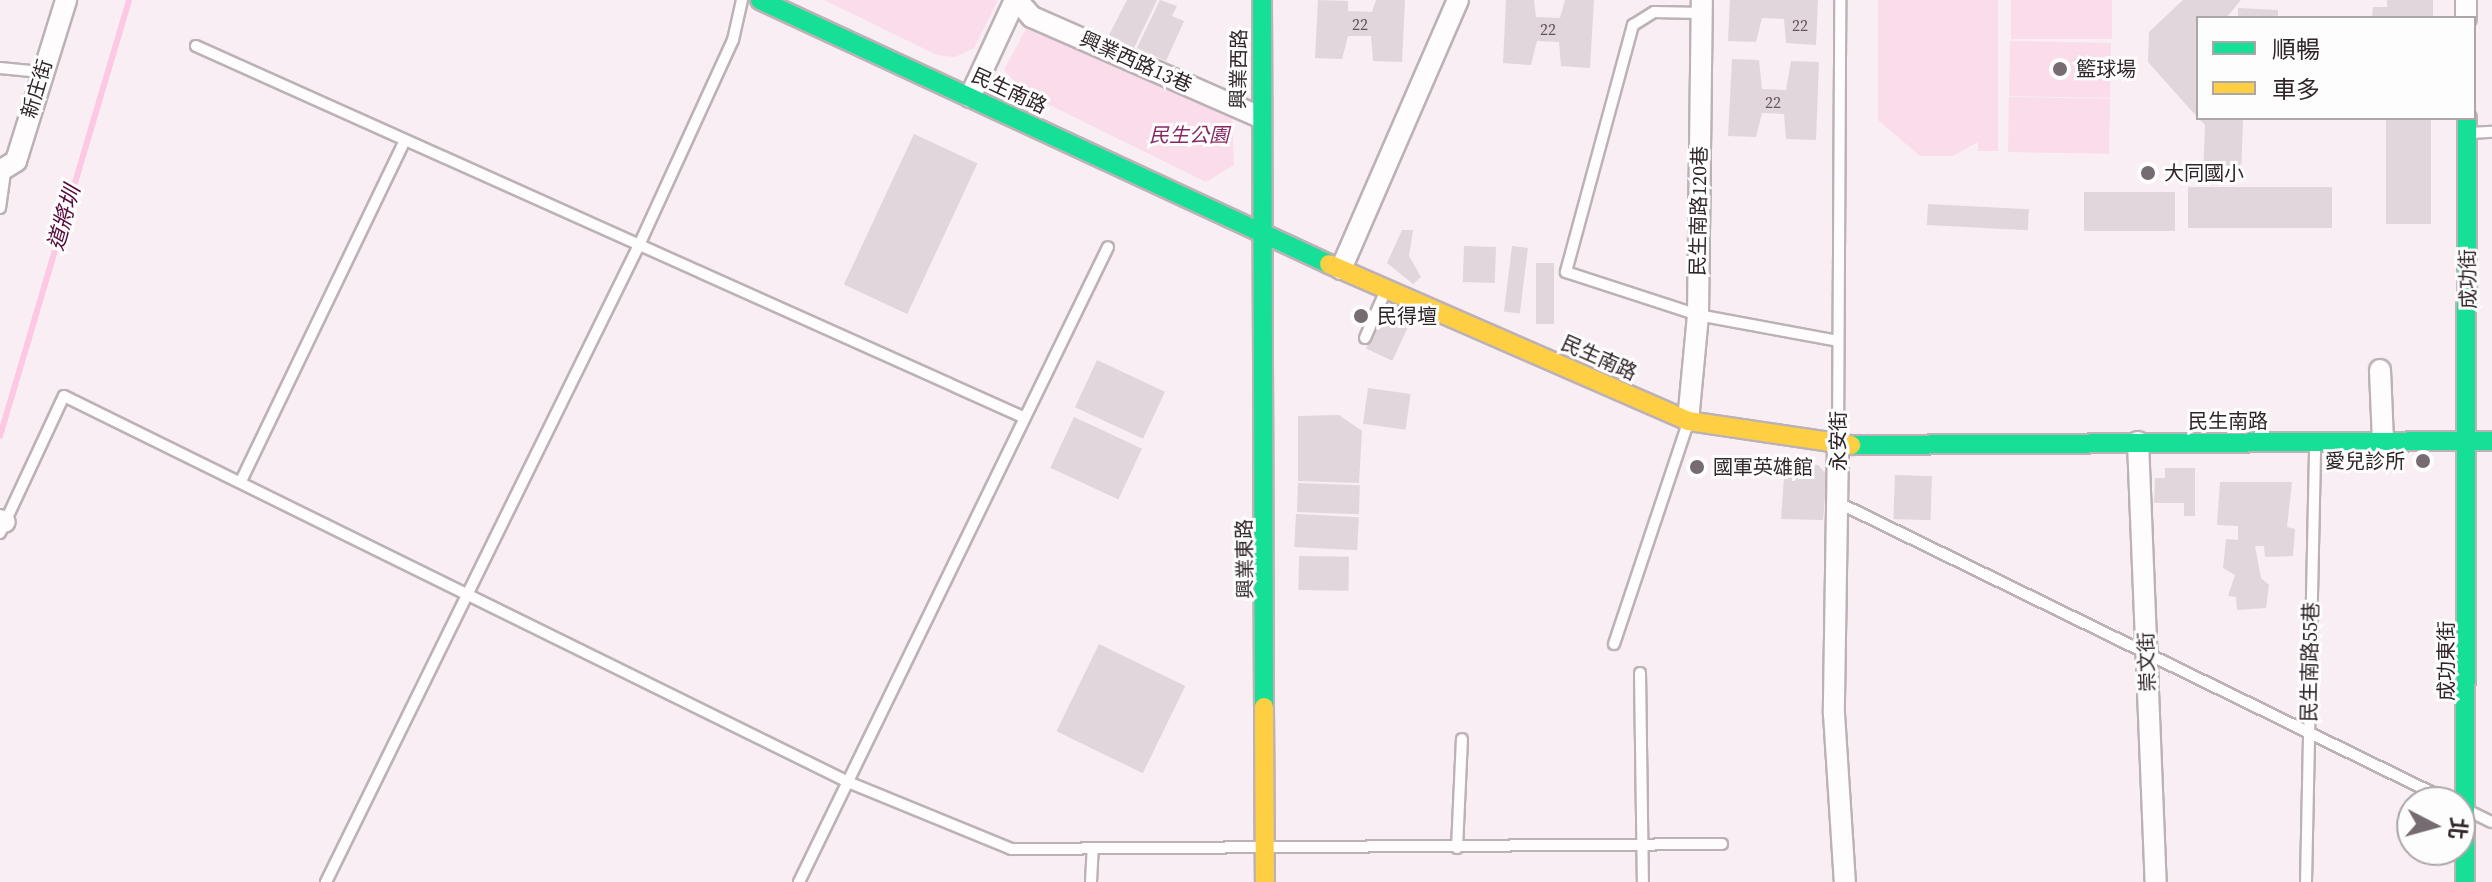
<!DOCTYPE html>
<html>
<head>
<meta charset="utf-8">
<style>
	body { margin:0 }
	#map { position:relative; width:2492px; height:882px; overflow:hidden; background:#f8eef3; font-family:"Source Serif 4","Noto Sans TC",serif }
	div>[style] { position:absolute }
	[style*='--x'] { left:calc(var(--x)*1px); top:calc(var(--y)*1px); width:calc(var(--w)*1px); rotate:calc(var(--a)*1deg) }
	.green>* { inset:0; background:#fbdceb; transform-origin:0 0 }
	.stream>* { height:6px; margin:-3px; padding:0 3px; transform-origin:3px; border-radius:3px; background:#fdc8e3 }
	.building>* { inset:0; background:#e1d6db; transform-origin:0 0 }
	.roads { filter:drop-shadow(2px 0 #bcb2b6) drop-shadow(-2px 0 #bcb2b6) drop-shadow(0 2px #bcb2b6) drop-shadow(0 -2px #bcb2b6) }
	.lane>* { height:10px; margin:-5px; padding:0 5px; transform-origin:5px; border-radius:5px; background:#fefcfd }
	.street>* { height:20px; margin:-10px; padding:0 10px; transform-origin:10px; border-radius:10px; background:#fefcfd }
	.fast>* { height:18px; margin:-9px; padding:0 9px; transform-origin:9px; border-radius:9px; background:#16e098 }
	.slow>* { height:18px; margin:-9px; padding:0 9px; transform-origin:9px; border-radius:9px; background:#ffcf43 }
	.dots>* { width:22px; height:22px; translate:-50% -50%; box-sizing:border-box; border:4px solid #fdfdfd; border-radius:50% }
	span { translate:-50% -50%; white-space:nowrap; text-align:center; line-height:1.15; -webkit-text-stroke:6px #fdfdfd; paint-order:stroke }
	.number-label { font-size:16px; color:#5e5358 }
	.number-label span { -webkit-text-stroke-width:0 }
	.street-label { font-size:20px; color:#30252a }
	.poi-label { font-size:20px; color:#30252a }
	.left { translate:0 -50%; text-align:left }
	.right { translate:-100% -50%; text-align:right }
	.park-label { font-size:20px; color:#8a2863; font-style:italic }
	.water-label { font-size:22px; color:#570c3c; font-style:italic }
	.legend { position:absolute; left:2196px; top:16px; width:280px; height:104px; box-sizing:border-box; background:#fdfdfd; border:2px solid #aba7a9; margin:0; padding:10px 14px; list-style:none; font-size:24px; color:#30252a }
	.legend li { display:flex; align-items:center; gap:16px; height:40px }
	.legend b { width:40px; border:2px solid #aba7a9 }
	.north { position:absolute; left:2396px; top:786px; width:80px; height:80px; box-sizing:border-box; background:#fdfdfd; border:2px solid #aba7a9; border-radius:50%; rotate:96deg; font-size:22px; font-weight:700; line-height:32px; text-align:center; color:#30252a }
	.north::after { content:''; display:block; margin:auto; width:28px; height:36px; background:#766b70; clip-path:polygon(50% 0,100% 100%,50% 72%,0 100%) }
</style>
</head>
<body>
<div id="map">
	<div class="green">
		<i style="clip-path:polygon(824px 0,998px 0,974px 48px,955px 57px,937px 55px)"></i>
		<i style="clip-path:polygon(1878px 0,1998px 0,1998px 151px,1978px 151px,1978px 142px,1953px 156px,1920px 156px,1878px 120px)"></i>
		<i style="left:2011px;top:0;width:101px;height:39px"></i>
		<i style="clip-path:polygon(1027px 27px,1232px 116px,1234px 165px,1206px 182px,1025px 93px,1004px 70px)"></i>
		<i style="left:2010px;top:41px;width:101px;height:55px;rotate:1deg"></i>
		<i style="left:2009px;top:97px;width:101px;height:55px;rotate:1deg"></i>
	</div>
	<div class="stream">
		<i style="--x:0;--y:436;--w:455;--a:-73.5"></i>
	</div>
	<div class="building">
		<i style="clip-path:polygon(1127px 0,1157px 0,1134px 48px,1109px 35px)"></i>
		<i style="clip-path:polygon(1160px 0,1177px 6px,1172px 16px,1184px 21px,1166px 61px,1137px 48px)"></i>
		<i style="clip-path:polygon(1318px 0,1348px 1px,1348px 11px,1372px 12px,1376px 0,1405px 0,1402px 62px,1373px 61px,1371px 36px,1348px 36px,1342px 59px,1315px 58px)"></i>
		<i style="clip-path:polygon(1506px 0,1534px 0,1536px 17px,1560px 18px,1565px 0,1594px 0,1590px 68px,1561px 66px,1559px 42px,1537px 41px,1531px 65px,1503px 63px)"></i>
		<i style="clip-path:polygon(1730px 0,1818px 0,1816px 45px,1786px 43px,1784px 19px,1762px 18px,1756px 42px,1728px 41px)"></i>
		<i style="clip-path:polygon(2183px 0,2241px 0,2226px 18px,2198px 18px,2198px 118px,2148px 62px,2149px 32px)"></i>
		<i style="clip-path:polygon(2387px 0,2433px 0,2433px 18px,2372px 18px,2373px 7px,2387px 7px)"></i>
		<i style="clip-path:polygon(2238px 8px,2278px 10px,2278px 18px,2238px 18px)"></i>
		<i style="clip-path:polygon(1732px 59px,1759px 60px,1762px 89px,1786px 90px,1791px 61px,1819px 62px,1816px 140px,1786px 139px,1784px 114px,1762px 113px,1756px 137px,1728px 136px)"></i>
		<i style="clip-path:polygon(2198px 118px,2243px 118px,2241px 179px,2203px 178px,2205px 125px)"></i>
		<i style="left:2386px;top:118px;width:45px;height:106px"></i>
		<i style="left:914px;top:134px;width:70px;height:166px;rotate:25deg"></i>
		<i style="left:2188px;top:187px;width:144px;height:41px"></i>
		<i style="left:2175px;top:192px;width:39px;height:91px;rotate:90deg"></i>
		<i style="left:1928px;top:204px;width:101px;height:21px;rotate:3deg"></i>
		<i style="clip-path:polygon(1402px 230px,1413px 230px,1409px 256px,1421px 277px,1413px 284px,1387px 263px)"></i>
		<i style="left:1464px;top:246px;width:32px;height:36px;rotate:2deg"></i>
		<i style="left:1512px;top:246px;width:16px;height:66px;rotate:7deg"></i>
		<i style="left:1536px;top:263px;width:18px;height:61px"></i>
		<i style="left:1382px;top:314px;width:29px;height:38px;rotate:25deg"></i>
		<i style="left:1097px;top:360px;width:75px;height:52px;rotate:25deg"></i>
		<i style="left:1368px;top:388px;width:43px;height:36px;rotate:8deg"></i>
		<i style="clip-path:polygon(1339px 415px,1362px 431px,1359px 483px,1298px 481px,1298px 416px)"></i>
		<i style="left:1074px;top:417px;width:75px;height:56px;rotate:25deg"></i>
		<i style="clip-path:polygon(1733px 457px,1753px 460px,1753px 469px,1732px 468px)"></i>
		<i style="clip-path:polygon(1785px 463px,1818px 465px,1827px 475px,1823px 520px,1781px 519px)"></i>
		<i style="clip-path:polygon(2165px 468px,2195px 468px,2195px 516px,2184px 516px,2184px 503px,2154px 503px,2155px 478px,2165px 478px)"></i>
		<i style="left:1895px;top:475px;width:37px;height:44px;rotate:2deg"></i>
		<i style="clip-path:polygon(2220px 482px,2292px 482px,2287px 527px,2295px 529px,2293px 556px,2265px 557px,2264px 546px,2255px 546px,2261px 578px,2269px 585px,2266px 608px,2237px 610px,2236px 597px,2228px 596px,2235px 575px,2223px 568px,2226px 539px,2238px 540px,2238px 526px,2217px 525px)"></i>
		<i style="left:1298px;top:483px;width:62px;height:29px;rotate:2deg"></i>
		<i style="left:1296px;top:514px;width:63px;height:33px;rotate:3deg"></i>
		<i style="left:1299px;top:556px;width:50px;height:34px;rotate:1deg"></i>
		<i style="left:1099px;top:644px;width:96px;height:97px;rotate:26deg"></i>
	</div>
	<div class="roads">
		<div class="lane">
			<i style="--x:1702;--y:13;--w:48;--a:-178.8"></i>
			<i style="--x:1654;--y:12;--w:25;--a:148"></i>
			<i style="--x:1633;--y:25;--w:256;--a:105.2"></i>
			<i style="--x:1566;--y:272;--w:139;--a:18"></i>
			<i style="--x:1698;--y:315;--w:142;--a:10.5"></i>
			<i style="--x:196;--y:46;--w:906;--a:24.16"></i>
			<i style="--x:0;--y:68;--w:41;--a:5.6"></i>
			<i style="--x:2470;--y:133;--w:22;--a:-3"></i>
			<i style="--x:0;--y:208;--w:37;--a:-82"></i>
			<i style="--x:1365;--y:338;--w:50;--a:-66.5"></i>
			<i style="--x:1838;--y:443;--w:443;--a:-89.7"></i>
			<i style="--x:241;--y:481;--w:378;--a:-64.3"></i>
			<i style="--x:1837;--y:502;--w:683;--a:26.04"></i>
			<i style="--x:0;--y:533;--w:151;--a:-65"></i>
			<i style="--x:64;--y:396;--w:874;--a:26.21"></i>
			<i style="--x:848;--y:782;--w:176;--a:22.3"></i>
			<i style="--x:1011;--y:849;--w:711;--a:-0.4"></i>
			<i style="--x:1614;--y:644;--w:233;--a:-71.5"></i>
			<i style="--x:1640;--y:673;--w:209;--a:89.2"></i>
			<i style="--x:2469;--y:811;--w:25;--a:26"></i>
			<i style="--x:1457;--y:848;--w:109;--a:-87.4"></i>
			<i style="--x:326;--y:882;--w:712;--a:-63.83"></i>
			<i style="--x:640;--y:243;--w:223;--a:-65.4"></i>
			<i style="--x:733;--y:40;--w:41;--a:-77.3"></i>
			<i style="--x:799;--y:882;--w:706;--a:-64.05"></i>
			<i style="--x:1091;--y:882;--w:33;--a:-87"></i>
			<i style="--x:2306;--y:882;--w:437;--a:-88.8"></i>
		</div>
		<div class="street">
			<i style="--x:1017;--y:0;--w:23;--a:49"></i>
			<i style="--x:1032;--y:17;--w:249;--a:23.7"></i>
			<i style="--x:2466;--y:0;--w:18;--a:90"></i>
			<i style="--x:970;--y:97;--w:107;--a:-65.1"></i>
			<i style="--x:0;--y:171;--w:19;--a:-32"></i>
			<i style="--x:16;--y:161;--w:169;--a:-72.7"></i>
			<i style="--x:1341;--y:269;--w:293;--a:-66.5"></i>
			<i style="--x:2380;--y:370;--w:72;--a:87.6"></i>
			<i style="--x:1688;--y:421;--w:106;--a:-84.6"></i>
			<i style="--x:1698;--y:315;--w:315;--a:-89.3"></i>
			<i style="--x:2138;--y:442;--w:440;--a:87.7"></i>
			<i style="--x:1838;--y:445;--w:269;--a:90.9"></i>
			<i style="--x:1834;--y:714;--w:168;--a:86.3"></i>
			<i style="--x:0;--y:520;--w:5;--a:22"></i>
		</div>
		<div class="fast">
			<i style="--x:760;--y:0;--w:627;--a:24.89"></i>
			<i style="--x:1262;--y:0;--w:707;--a:89.84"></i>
			<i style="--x:1851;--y:445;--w:641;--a:-0.36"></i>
			<i style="--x:2465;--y:882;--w:764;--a:-89.85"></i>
		</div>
		<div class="slow">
			<i style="--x:1329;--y:264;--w:392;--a:23.6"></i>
			<i style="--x:1688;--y:421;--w:165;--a:8.4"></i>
			<i style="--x:1264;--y:707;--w:175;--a:89.7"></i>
		</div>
	</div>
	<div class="dots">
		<i style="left:2060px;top:69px;background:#766b70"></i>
		<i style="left:2148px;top:173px;background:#766b70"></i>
		<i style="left:1361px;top:316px;background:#766b70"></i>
		<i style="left:2423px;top:461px;background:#766b70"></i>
		<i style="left:1697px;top:467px;background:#766b70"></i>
	</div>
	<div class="number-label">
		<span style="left:1360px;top:24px">22</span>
		<span style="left:1800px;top:25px">22</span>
		<span style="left:1548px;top:29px">22</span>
		<span style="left:1773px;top:102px">22</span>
	</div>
	<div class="street-label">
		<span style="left:1136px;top:62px;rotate:24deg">興業西路13巷</span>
		<span style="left:1239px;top:69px;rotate:-89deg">興業西路</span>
		<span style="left:37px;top:89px;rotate:-73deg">新庄街</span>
		<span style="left:1009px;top:91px;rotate:25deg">民生南路</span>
		<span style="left:1699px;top:211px;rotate:-89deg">民生南路120巷</span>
		<span style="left:2468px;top:279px;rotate:-91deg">成功街</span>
		<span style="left:1599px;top:358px;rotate:24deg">民生南路</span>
		<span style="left:2228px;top:421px">民生南路</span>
		<span style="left:1838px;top:441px;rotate:-90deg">永安街</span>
		<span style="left:1245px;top:559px;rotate:-91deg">興業東路</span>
		<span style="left:2446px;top:661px;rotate:-90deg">成功東街</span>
		<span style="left:2147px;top:662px;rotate:-92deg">崇文街</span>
		<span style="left:2310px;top:662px;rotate:-89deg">民生南路55巷</span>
	</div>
	<div class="poi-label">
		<span class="left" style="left:2076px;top:69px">籃球場</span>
		<span class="left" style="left:2164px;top:173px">大同國小</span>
		<span class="left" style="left:1377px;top:316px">民得壇</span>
		<span class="right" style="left:2405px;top:461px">愛兒診所</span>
		<span class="left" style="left:1713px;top:467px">國軍英雄館</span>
	</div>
	<div class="park-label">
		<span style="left:1189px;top:135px">民生公園</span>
	</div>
	<div class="water-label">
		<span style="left:64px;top:218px;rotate:-74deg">道將圳</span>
	</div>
	<ul class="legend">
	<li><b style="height:10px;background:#16e098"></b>順暢</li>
	<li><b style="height:10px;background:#ffcf43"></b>車多</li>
	</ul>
	<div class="north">北</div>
</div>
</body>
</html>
